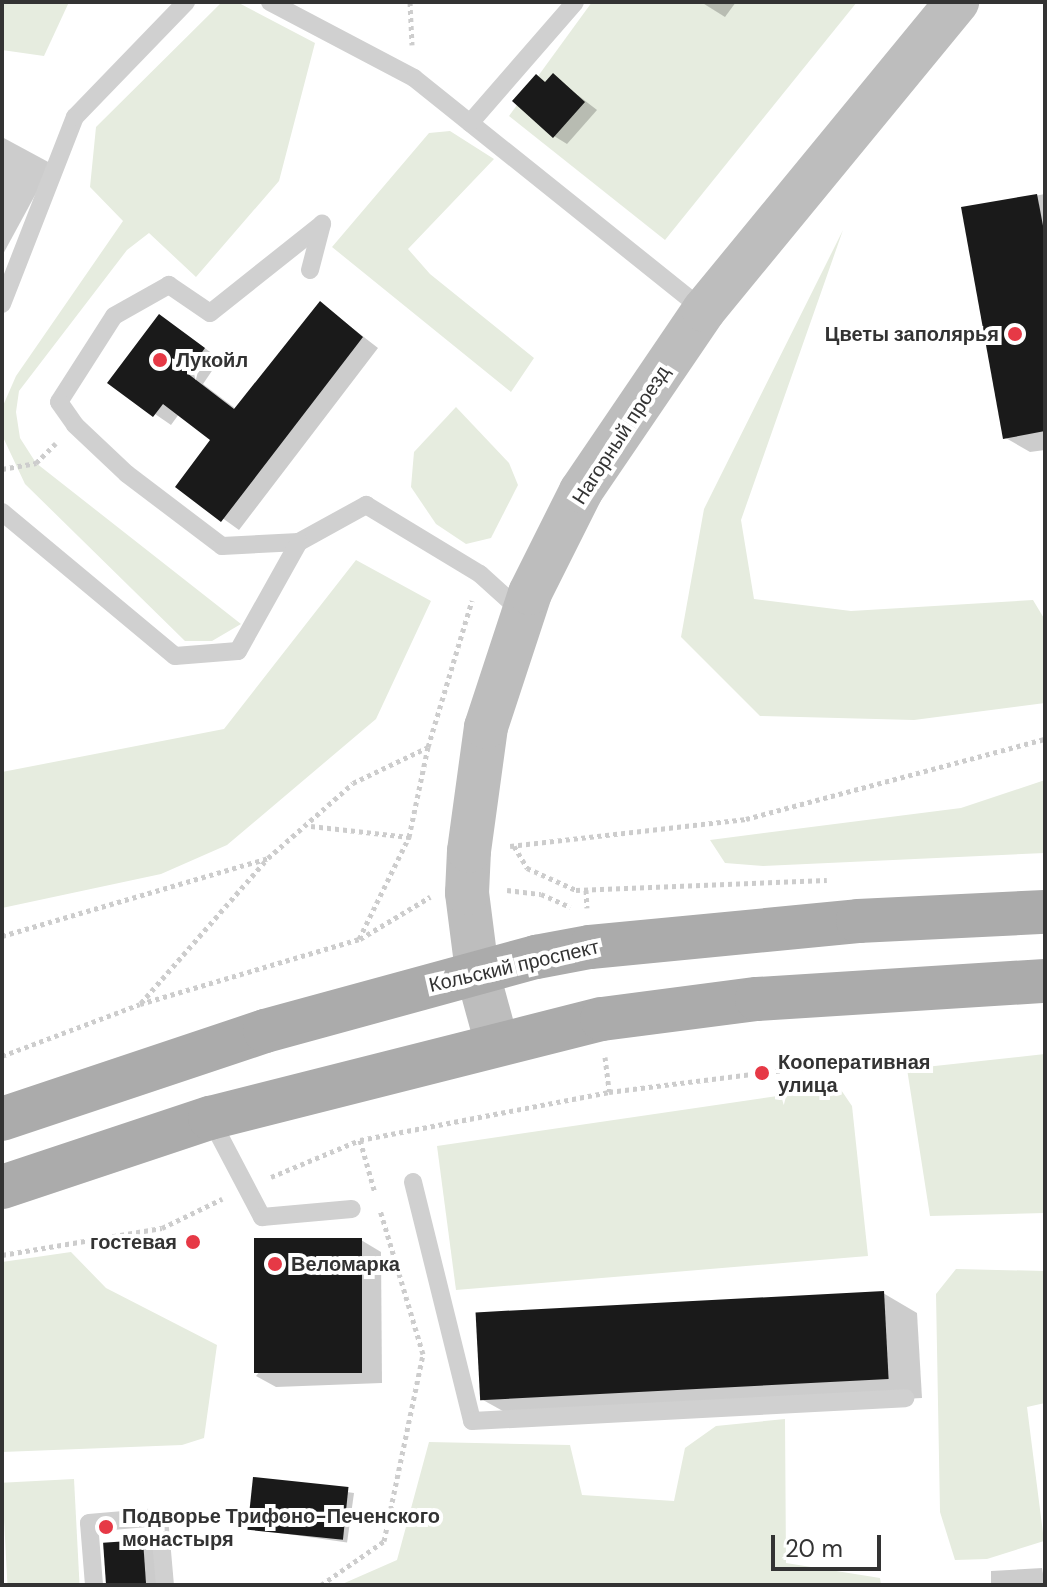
<!DOCTYPE html>
<html>
<head>
<meta charset="utf-8">
<style>
	body { margin:0 }
	#map { position:relative; width:1047px; height:1587px; overflow:hidden; background:#fff; font-family:"DM Sans",sans-serif }
	div>[style] { position:absolute }
	[style*='--x'] { left:calc(var(--x)*1px); top:calc(var(--y)*1px); width:calc(var(--w)*1px); rotate:calc(var(--a)*1deg) }
	.green>* { inset:0; background:#e6ecdf; transform-origin:0 0 }
	.shadow>* { inset:0; background:#0003; transform-origin:0 0 }
	.building>* { inset:0; background:#1a1a1a; transform-origin:0 0 }
	.path>* { height:5px; margin-top:-2.5px; transform-origin:0; background:repeating-linear-gradient(90deg,#cdcdcd 0 4px,transparent 0 8px) }
	.service>* { height:18px; margin:-9px; padding:0 9px; transform-origin:9px; border-radius:9px; background:#d0d0d0 }
	.secondary>* { height:44px; margin:-22px; padding:0 22px; transform-origin:22px; border-radius:22px; background:#bdbdbd }
	.primary>* { height:44px; margin:-22px; padding:0 22px; transform-origin:22px; border-radius:22px; background:#ababab }
	.dots>* { width:22px; height:22px; translate:-50% -50%; box-sizing:border-box; border:4px solid #fff; border-radius:50% }
	span { translate:-50% -50%; white-space:nowrap; text-align:center; line-height:1.15; -webkit-text-stroke:8px #fff; paint-order:stroke }
	.poi-label { font-size:20px; color:#333; font-weight:700 }
	.right { translate:-100% -50%; text-align:right }
	.left { translate:0 -50%; text-align:left }
	.street-label { font-size:20px; color:#333 }
	.frame { position:absolute; inset:0; border:4px solid #333; pointer-events:none }
	.scale { position:absolute; left:771px; top:1535px; width:110px; height:36px; box-sizing:border-box; border:4px solid #333; border-top:0; padding-left:10px; font-size:24px; line-height:28px; white-space:nowrap; color:#333; -webkit-text-stroke:6px #fff; paint-order:stroke }
</style>
</head>
<body>
<div id="map">
	<div class="green">
		<i style="clip-path:polygon(2px 2px,69px 2px,44px 56px,2px 50px)"></i>
		<i style="clip-path:polygon(222px 2px,237px 2px,315px 43px,279px 181px,196px 277px,149px 233px,127px 250px,19px 391px,16px 412px,20px 438px,36px 463px,241px 624px,212px 641px,185px 641px,25px 484px,2px 435px,2px 408px,16px 376px,123px 221px,90px 187px,96px 127px)"></i>
		<i style="clip-path:polygon(592px 2px,857px 2px,665px 240px,509px 116px)"></i>
		<i style="clip-path:polygon(450px 131px,494px 159px,408px 249px,430px 274px,534px 358px,511px 392px,332px 247px,429px 133px)"></i>
		<i style="clip-path:polygon(843px 230px,741px 520px,754px 599px,851px 611px,1033px 600px,1045px 620px,1045px 703px,914px 720px,760px 716px,681px 637px,704px 509px)"></i>
		<i style="clip-path:polygon(456px 407px,509px 463px,518px 485px,491px 538px,466px 544px,436px 524px,411px 487px,414px 452px)"></i>
		<i style="clip-path:polygon(356px 560px,431px 601px,376px 719px,227px 845px,161px 874px,2px 908px,2px 772px,224px 729px)"></i>
		<i style="clip-path:polygon(1045px 780px,1045px 853px,763px 866px,725px 863px,710px 840px,961px 808px)"></i>
		<i style="clip-path:polygon(1045px 1054px,1045px 1213px,930px 1216px,907px 1069px)"></i>
		<i style="clip-path:polygon(839px 1087px,852px 1106px,868px 1256px,456px 1290px,437px 1146px)"></i>
		<i style="clip-path:polygon(71px 1252px,106px 1288px,217px 1345px,204px 1438px,182px 1445px,2px 1452px,2px 1262px)"></i>
		<i style="clip-path:polygon(956px 1269px,1045px 1271px,1045px 1403px,1027px 1407px,1044px 1541px,987px 1559px,955px 1560px,940px 1512px,936px 1294px)"></i>
		<i style="clip-path:polygon(785px 1419px,786px 1563px,880px 1578px,881px 1585px,340px 1585px,397px 1560px,429px 1442px,570px 1445px,582px 1495px,674px 1501px,685px 1448px,716px 1426px)"></i>
		<i style="left:74px;top:1479px;width:106px;height:72px;rotate:87deg"></i>
	</div>
	<div class="shadow">
		<i style="clip-path:polygon(701px 2px,736px 2px,725px 17px)"></i>
		<i style="clip-path:polygon(553px 76px,597px 110px,567px 144px,554px 136px,547px 83px)"></i>
		<i style="clip-path:polygon(2px 137px,52px 164px,2px 256px)"></i>
		<i style="clip-path:polygon(1045px 194px,1045px 450px,1030px 452px,1004px 437px,964px 209px)"></i>
		<i style="clip-path:polygon(320px 303px,378px 348px,239px 530px,178px 486px,212px 440px,179px 414px,171px 425px,110px 383px,160px 316px,220px 359px,203px 384px,236px 409px)"></i>
		<i style="clip-path:polygon(361px 1240px,381px 1252px,382px 1383px,276px 1387px,256px 1376px)"></i>
		<i style="clip-path:polygon(883px 1293px,917px 1313px,922px 1398px,517px 1419px,483px 1400px)"></i>
		<i style="left:255px;top:1479px;width:100px;height:50px;rotate:8deg"></i>
		<i style="clip-path:polygon(142px 1542px,168px 1557px,170px 1585px,107px 1585px)"></i>
		<i style="clip-path:polygon(1042px 1568px,1045px 1585px,991px 1585px,991px 1571px)"></i>
	</div>
	<div class="building">
		<i style="clip-path:polygon(553px 73px,585px 102px,553px 138px,512px 101px,536px 74px,545px 82px)"></i>
		<i style="clip-path:polygon(1037px 194px,1045px 236px,1045px 431px,1003px 439px,961px 207px)"></i>
		<i style="clip-path:polygon(320px 301px,363px 337px,221px 522px,175px 487px,210px 440px,163px 404px,153px 417px,107px 383px,159px 314px,205px 348px,187px 373px,234px 409px)"></i>
		<i style="left:362px;top:1238px;width:135px;height:108px;rotate:90deg"></i>
		<i style="left:884px;top:1291px;width:88px;height:409px;rotate:87deg"></i>
		<i style="left:253px;top:1477px;width:96px;height:53px;rotate:6deg"></i>
		<i style="left:143px;top:1540px;width:45px;height:40px;rotate:86deg"></i>
	</div>
	<div class="path">
		<i style="--x:410;--y:2;--w:43;--a:87.3"></i>
		<i style="--x:2;--y:469;--w:35;--a:-10"></i>
		<i style="--x:36;--y:463;--w:28;--a:-45"></i>
		<i style="--x:311;--y:826;--w:99;--a:6.4"></i>
		<i style="--x:510;--y:846;--w:238;--a:-6.5"></i>
		<i style="--x:746;--y:819;--w:310;--a:-15"></i>
		<i style="--x:514;--y:846;--w:26;--a:59"></i>
		<i style="--x:527;--y:868;--w:54;--a:24.2"></i>
		<i style="--x:576;--y:890;--w:251;--a:-2.3"></i>
		<i style="--x:507;--y:890;--w:34;--a:7"></i>
		<i style="--x:541;--y:894;--w:32;--a:24"></i>
		<i style="--x:586;--y:890;--w:18;--a:87"></i>
		<i style="--x:2;--y:936;--w:277;--a:-16.3"></i>
		<i style="--x:268;--y:858;--w:113;--a:-41.4"></i>
		<i style="--x:353;--y:783;--w:83;--a:-25.6"></i>
		<i style="--x:360;--y:939;--w:82;--a:-31"></i>
		<i style="--x:141;--y:1003;--w:190;--a:-48.8"></i>
		<i style="--x:2;--y:1056;--w:147;--a:-20.6"></i>
		<i style="--x:140;--y:1004;--w:228;--a:-16.5"></i>
		<i style="--x:359;--y:939;--w:114;--a:-63.9"></i>
		<i style="--x:409;--y:837;--w:92;--a:-78.1"></i>
		<i style="--x:428;--y:747;--w:153;--a:-73.3"></i>
		<i style="--x:605;--y:1057;--w:35;--a:83"></i>
		<i style="--x:360;--y:1140;--w:55;--a:74.2"></i>
		<i style="--x:271;--y:1177;--w:96;--a:-22.6"></i>
		<i style="--x:360;--y:1140;--w:254;--a:-10.9"></i>
		<i style="--x:609;--y:1092;--w:273;--a:-7.2"></i>
		<i style="--x:2;--y:1255;--w:162;--a:-9.6"></i>
		<i style="--x:162;--y:1228;--w:67;--a:-25.8"></i>
		<i style="--x:321;--y:1585;--w:77;--a:-34.9"></i>
		<i style="--x:384;--y:1541;--w:191;--a:-78.2"></i>
		<i style="--x:423;--y:1354;--w:150;--a:-106.6"></i>
	</div>
	<div class="service">
		<i style="--x:270;--y:2;--w:163;--a:27.8"></i>
		<i style="--x:414;--y:78;--w:371;--a:38.7"></i>
		<i style="--x:470;--y:123;--w:160;--a:-49"></i>
		<i style="--x:310;--y:270;--w:48;--a:-75.4"></i>
		<i style="--x:322;--y:224;--w:143;--a:141.5"></i>
		<i style="--x:210;--y:313;--w:50;--a:-145.7"></i>
		<i style="--x:169;--y:285;--w:63;--a:150.6"></i>
		<i style="--x:114;--y:316;--w:102;--a:122.6"></i>
		<i style="--x:59;--y:402;--w:28;--a:55"></i>
		<i style="--x:75;--y:425;--w:71;--a:43.3"></i>
		<i style="--x:127;--y:474;--w:119;--a:37.2"></i>
		<i style="--x:222;--y:546;--w:77;--a:-3"></i>
		<i style="--x:299;--y:542;--w:77;--a:-28.9"></i>
		<i style="--x:366;--y:505;--w:133;--a:31.2"></i>
		<i style="--x:480;--y:574;--w:57;--a:42.1"></i>
		<i style="--x:2;--y:304;--w:201;--a:-68.7"></i>
		<i style="--x:75;--y:117;--w:160;--a:-46"></i>
		<i style="--x:2;--y:512;--w:225;--a:39.8"></i>
		<i style="--x:175;--y:656;--w:63;--a:-4.5"></i>
		<i style="--x:238;--y:651;--w:125;--a:-60.8"></i>
		<i style="--x:210;--y:1118;--w:112;--a:62.3"></i>
		<i style="--x:262;--y:1217;--w:90;--a:-5.1"></i>
		<i style="--x:413;--y:1182;--w:246;--a:76.1"></i>
		<i style="--x:472;--y:1421;--w:434;--a:-3"></i>
		<i style="--x:94;--y:1585;--w:62;--a:-94.6"></i>
		<i style="--x:89;--y:1523;--w:70;--a:-4.9"></i>
		<i style="--x:159;--y:1517;--w:68;--a:85"></i>
	</div>
	<div class="secondary">
		<i style="--x:497;--y:1044;--w:76;--a:-105.3"></i>
		<i style="--x:477;--y:971;--w:79;--a:-97.3"></i>
		<i style="--x:467;--y:893;--w:42;--a:-87.3"></i>
		<i style="--x:469;--y:851;--w:125;--a:-82.2"></i>
		<i style="--x:486;--y:727;--w:141;--a:-71.8"></i>
		<i style="--x:530;--y:593;--w:114;--a:-63.4"></i>
		<i style="--x:581;--y:491;--w:219;--a:-55.8"></i>
		<i style="--x:704;--y:310;--w:399;--a:-50.6"></i>
	</div>
	<div class="primary">
		<i style="--x:2;--y:1119;--w:277;--a:-18.5"></i>
		<i style="--x:265;--y:1031;--w:281;--a:-15.3"></i>
		<i style="--x:536;--y:957;--w:55;--a:-10.5"></i>
		<i style="--x:590;--y:947;--w:269;--a:-5.5"></i>
		<i style="--x:858;--y:921;--w:187;--a:-2.8"></i>
		<i style="--x:2;--y:1187;--w:219;--a:-18.4"></i>
		<i style="--x:210;--y:1118;--w:404;--a:-14.2"></i>
		<i style="--x:602;--y:1019;--w:156;--a:-7.4"></i>
		<i style="--x:757;--y:999;--w:289;--a:-3.6"></i>
	</div>
	<div class="dots">
		<i style="left:1015px;top:334px;background:#e63946"></i>
		<i style="left:160px;top:360px;background:#e63946"></i>
		<i style="left:762px;top:1073px;background:#e63946"></i>
		<i style="left:193px;top:1242px;background:#e63946"></i>
		<i style="left:275px;top:1264px;background:#e63946"></i>
		<i style="left:106px;top:1527px;background:#e63946"></i>
	</div>
	<div class="poi-label">
		<span class="right" style="left:999px;top:334px">Цветы заполярья</span>
		<span class="left" style="left:176px;top:360px">Лукойл</span>
		<span class="left" style="left:778px;top:1074px">Кооперативная<br>улица</span>
		<span class="right" style="left:177px;top:1242px">гостевая</span>
		<span class="left" style="left:291px;top:1264px">Веломарка</span>
		<span class="left" style="left:122px;top:1528px">Подворье Трифоно-Печенского<br>монастыря</span>
	</div>
	<div class="street-label">
		<span style="left:621px;top:435px;rotate:-57deg">Нагорный проезд</span>
		<span style="left:514px;top:966px;rotate:-13deg">Кольский проспект</span>
	</div>
	<div class="frame"></div>
	<div class="scale">20 m</div>
</div>
</body>
</html>
